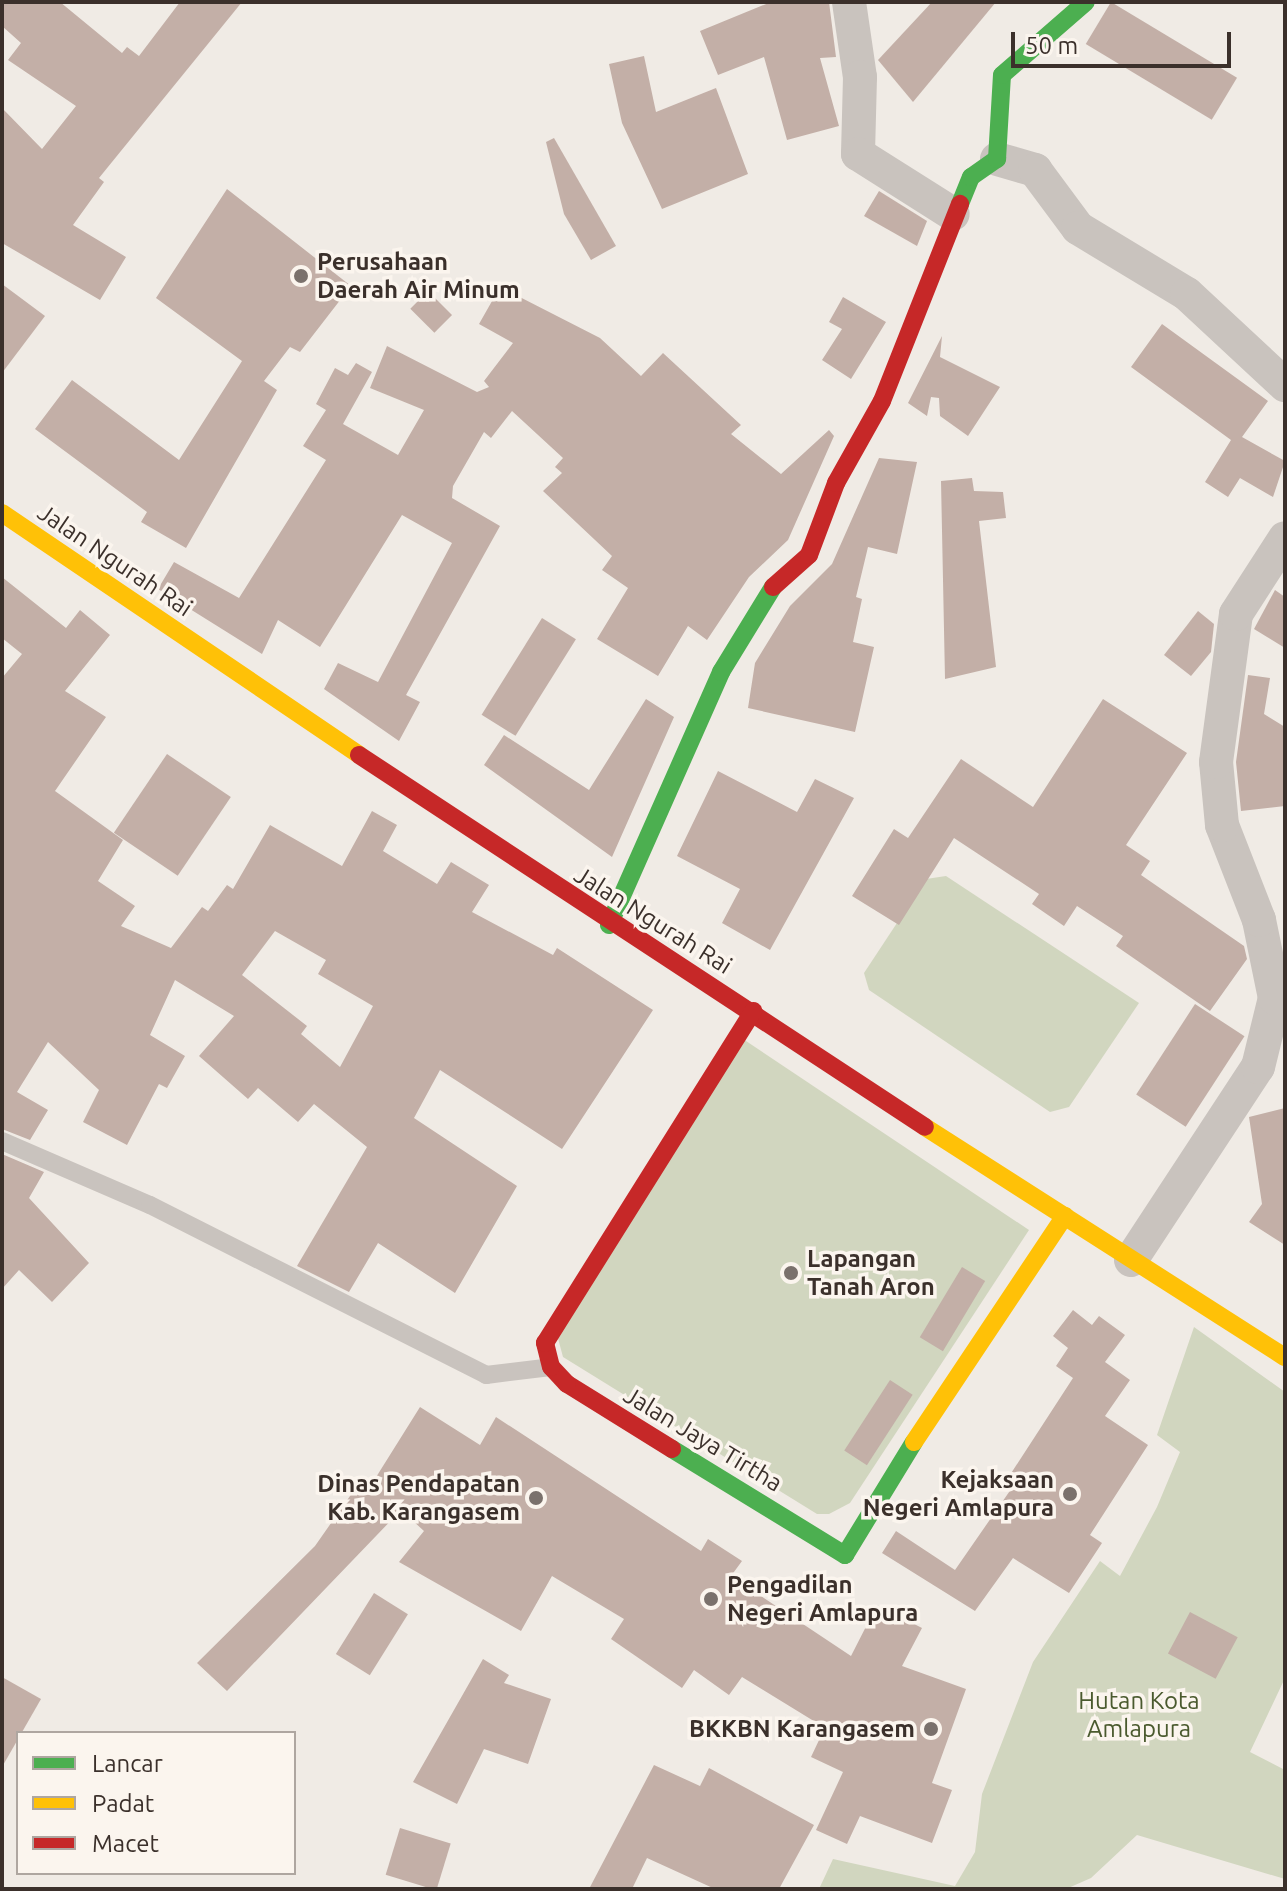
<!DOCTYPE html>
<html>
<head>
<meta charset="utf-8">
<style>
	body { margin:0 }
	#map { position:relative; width:1287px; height:1891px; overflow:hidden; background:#f0ebe5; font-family:Ubuntu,sans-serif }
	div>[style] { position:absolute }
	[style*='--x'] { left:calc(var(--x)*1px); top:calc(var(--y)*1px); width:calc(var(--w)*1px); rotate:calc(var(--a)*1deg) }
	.green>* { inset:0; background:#d1d6bf }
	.building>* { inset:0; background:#c3afa7; transform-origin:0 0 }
	.lane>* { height:18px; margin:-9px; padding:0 9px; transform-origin:9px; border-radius:9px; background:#c9c3be }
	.street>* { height:34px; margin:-17px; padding:0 17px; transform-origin:17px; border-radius:17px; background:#c9c3be }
	.fast>* { height:18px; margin:-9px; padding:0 9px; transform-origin:9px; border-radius:9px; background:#4caf50 }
	.slow>* { height:18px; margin:-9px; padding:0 9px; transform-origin:9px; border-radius:9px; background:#ffc107 }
	.jam>* { height:18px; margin:-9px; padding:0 9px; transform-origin:9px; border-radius:9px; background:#c62828 }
	.dots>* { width:22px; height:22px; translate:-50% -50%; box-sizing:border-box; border:4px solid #fbf5ee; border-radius:50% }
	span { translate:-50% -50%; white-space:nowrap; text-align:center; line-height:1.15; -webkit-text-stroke:7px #fbf5ee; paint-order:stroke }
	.poi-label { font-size:24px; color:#3b302b; font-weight:700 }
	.left { translate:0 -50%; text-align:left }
	.right { translate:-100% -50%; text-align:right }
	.street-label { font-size:24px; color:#3b302b }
	.park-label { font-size:24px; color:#4a5a2e }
	.frame { position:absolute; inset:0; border:4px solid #3b302b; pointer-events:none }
	.legend { position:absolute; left:16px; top:1731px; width:280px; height:144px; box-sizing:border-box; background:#fbf5ee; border:2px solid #aea6a0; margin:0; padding:10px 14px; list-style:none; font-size:24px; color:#3b302b }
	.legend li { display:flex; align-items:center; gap:16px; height:40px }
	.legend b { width:40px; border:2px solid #aea6a0 }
	.scale { position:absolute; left:1011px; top:32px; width:220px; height:36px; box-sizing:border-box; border:4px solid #3b302b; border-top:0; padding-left:10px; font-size:24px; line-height:28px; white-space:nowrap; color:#3b302b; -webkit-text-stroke:6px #fbf5ee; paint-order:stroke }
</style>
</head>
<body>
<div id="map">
	<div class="green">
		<i style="clip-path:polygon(946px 876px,1139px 1003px,1069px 1107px,1050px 1112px,869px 990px,864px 973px,926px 879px)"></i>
		<i style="clip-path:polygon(737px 1035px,1029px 1230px,850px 1503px,829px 1514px,817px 1514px,563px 1357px,552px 1316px)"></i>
		<i style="clip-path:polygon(1194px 1327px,1285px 1392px,1285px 1678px,1250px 1752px,1285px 1770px,1285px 1879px,1137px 1835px,1091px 1878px,1066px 1889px,819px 1889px,833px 1859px,955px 1886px,975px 1852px,982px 1794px,1033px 1662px,1100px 1561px,1120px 1576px,1157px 1507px,1180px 1452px,1157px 1435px)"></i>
	</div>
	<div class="building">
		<i style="clip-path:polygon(2px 2px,60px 2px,122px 53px,127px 47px,139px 56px,180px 2px,242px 2px,99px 178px,104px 182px,73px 225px,126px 257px,100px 300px,2px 243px,2px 108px,42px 149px,76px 106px,8px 60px,21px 43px,2px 26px)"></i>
		<i style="clip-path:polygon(771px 2px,829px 2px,836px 57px,820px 58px,839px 126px,787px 140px,764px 57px,718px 75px,700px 31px)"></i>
		<i style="clip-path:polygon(932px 2px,996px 2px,913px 102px,878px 60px)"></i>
		<i style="left:1111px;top:2px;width:147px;height:49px;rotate:31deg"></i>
		<i style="clip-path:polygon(644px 56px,656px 112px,716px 88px,748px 174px,662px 209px,622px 123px,609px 64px)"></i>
		<i style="clip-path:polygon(554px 138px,616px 246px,591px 260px,564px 214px,546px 142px)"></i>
		<i style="clip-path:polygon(227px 189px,351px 286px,300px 352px,290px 347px,264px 381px,277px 390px,186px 548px,141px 522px,147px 512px,35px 429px,72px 380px,179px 460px,242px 361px,156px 298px)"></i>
		<i style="clip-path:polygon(879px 191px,927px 221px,917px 246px,864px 216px)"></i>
		<i style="clip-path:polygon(2px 284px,45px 316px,2px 373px)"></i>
		<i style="clip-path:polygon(500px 287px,600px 338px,641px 376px,663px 353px,741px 425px,731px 434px,781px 474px,829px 430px,834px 436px,788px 540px,749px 577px,707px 640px,688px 626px,658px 676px,597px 639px,628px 588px,602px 570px,612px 556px,543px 491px,562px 473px,555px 467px,563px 458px,512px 411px,491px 438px,484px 432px,453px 486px,452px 498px,500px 526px,406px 695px,420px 702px,399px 741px,324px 689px,338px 663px,378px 682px,452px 543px,402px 515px,320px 647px,278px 620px,262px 654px,158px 589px,174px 562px,239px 598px,326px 460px,303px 446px,326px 410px,316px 404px,335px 368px,348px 375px,356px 363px,372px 372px,343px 424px,398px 455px,424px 410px,370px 388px,387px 346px,477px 392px,489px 387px,484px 381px,513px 343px,479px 324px)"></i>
		<i style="left:428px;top:291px;width:34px;height:25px;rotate:45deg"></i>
		<i style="clip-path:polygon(843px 297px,886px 322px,851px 379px,822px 360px,842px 329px,829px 322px)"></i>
		<i style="clip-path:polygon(1162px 324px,1268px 401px,1242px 437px,1285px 461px,1273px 497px,1240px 478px,1228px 497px,1205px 482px,1231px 440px,1131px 367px)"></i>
		<i style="clip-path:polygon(942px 336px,940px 357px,1000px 387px,968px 436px,940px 416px,939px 398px,931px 397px,927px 416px,908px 403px)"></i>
		<i style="clip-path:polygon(879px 458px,917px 462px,897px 554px,868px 547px,856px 597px,862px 599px,853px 642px,874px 647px,855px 732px,748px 708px,755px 663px,790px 606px,832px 564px)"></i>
		<i style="clip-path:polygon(972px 478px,974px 491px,1003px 492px,1006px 518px,979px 521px,996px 667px,945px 679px,941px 481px)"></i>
		<i style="clip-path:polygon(evenodd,2px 577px,66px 628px,80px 610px,110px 635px,65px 691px,106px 717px,55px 791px,123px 840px,98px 881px,135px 906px,121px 926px,171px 948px,202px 907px,208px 911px,227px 885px,233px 889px,270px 825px,342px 866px,372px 811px,397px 825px,383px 851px,437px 884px,451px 862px,489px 885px,472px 912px,553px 955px,557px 948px,653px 1010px,562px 1149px,440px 1070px,414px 1118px,517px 1186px,455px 1293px,378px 1243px,349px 1292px,297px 1266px,367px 1147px,314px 1104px,298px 1122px,258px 1088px,248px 1099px,199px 1056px,234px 1016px,175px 980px,150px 1035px,185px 1056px,167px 1088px,159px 1084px,127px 1145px,83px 1122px,99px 1090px,48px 1042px,17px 1092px,48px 1110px,30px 1140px,2px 1129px,2px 678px,22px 654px,2px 638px,2px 577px,275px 931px,326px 960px,318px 974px,373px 1006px,340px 1067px,301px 1034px,307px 1026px,242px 975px,275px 931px)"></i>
		<i style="clip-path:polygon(1275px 590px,1285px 597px,1285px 648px,1254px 629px)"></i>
		<i style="clip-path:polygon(1198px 611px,1214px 624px,1211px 652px,1191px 676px,1164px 655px)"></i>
		<i style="left:542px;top:618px;width:40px;height:114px;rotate:32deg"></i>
		<i style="clip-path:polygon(1248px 675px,1270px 678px,1264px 714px,1285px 727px,1285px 806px,1241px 811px,1236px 762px)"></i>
		<i style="clip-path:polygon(646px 699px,674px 717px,612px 857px,484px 765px,504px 735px,589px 790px)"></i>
		<i style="clip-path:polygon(1103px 699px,1187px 753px,1126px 845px,1150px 861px,1141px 875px,1244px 946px,1247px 959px,1210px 1011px,1116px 946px,1123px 936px,1077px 906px,1064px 926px,1032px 904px,1039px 894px,954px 838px,899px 925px,852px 896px,894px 829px,908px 838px,961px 759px,1033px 807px)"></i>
		<i style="left:167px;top:754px;width:77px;height:95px;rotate:34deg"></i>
		<i style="clip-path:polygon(718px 771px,797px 812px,815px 779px,854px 798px,770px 950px,722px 923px,740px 889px,677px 856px)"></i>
		<i style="left:1195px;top:1004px;width:59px;height:108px;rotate:33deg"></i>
		<i style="clip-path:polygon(1285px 1108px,1285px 1245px,1249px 1222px,1262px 1204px,1249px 1117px)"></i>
		<i style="clip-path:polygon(2px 1154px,44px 1172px,29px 1198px,89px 1263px,52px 1302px,19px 1270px,2px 1289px)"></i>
		<i style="left:962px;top:1267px;width:27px;height:82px;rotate:31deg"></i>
		<i style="clip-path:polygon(1073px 1310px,1092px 1325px,1099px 1316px,1125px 1335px,1105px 1362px,1130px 1380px,1105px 1416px,1148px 1445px,1090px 1535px,1102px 1543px,1069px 1593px,1013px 1558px,975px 1611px,882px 1553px,896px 1531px,955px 1570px,1016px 1482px,1008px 1478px,1073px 1378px,1056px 1366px,1068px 1348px,1053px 1336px)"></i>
		<i style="left:890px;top:1380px;width:27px;height:84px;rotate:33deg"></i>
		<i style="clip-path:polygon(420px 1407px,480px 1445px,496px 1417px,701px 1551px,708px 1539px,742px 1561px,731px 1576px,851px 1656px,877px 1605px,922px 1628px,902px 1666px,966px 1689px,932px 1783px,952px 1790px,932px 1843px,860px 1816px,847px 1844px,816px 1830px,843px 1772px,811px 1757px,820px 1738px,812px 1734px,817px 1723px,742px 1677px,729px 1695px,694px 1670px,682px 1688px,611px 1639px,624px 1619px,552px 1576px,521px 1631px,399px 1562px,424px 1531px,401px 1510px,227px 1691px,197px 1663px,315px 1546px,364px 1476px,373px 1482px)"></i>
		<i style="left:374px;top:1593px;width:40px;height:72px;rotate:32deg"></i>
		<i style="left:1190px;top:1612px;width:54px;height:47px;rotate:28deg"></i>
		<i style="clip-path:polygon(483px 1659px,509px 1675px,504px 1683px,551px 1699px,528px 1764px,484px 1749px,457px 1804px,413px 1782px)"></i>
		<i style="clip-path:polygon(2px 1677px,41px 1699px,2px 1767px)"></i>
		<i style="clip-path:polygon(654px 1765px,700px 1786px,709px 1768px,814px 1825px,779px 1889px,715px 1889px,647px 1858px,632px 1889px,589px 1889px)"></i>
		<i style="left:400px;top:1828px;width:53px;height:49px;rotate:17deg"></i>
	</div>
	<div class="lane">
		<i style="--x:2;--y:1141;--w:161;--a:23.4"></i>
		<i style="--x:150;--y:1205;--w:377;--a:26.8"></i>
		<i style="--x:486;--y:1375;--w:65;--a:-7"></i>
	</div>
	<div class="street">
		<i style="--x:849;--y:2;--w:76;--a:81.7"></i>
		<i style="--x:860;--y:77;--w:77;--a:91.5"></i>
		<i style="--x:858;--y:154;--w:112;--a:32.3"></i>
		<i style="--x:997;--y:159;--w:40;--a:16"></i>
		<i style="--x:1035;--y:170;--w:72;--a:53.4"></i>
		<i style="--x:1078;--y:228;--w:127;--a:31.2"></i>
		<i style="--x:1187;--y:294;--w:134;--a:42.9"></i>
		<i style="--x:1131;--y:1260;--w:231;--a:-56.7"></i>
		<i style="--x:1258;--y:1067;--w:71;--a:-76.2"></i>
		<i style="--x:1275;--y:998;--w:80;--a:-101.6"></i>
		<i style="--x:1259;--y:920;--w:102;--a:-111.3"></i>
		<i style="--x:1222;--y:825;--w:63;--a:-95.4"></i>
		<i style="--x:1216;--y:762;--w:149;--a:-82.3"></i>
		<i style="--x:1236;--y:614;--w:90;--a:-57.2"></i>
	</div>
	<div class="fast">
		<i style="--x:960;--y:204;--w:29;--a:-68"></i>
		<i style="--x:971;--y:177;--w:32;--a:-35"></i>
		<i style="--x:997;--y:159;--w:84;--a:-86.6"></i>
		<i style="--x:1002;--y:75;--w:111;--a:-41"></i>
		<i style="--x:609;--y:925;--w:277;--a:-66.1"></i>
		<i style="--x:721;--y:672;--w:100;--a:-58.5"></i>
		<i style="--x:672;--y:1449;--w:203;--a:31.5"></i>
		<i style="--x:845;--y:1555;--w:132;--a:-58.6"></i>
	</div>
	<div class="slow">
		<i style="--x:2;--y:513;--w:431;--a:34.1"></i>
		<i style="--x:925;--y:1127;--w:427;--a:32.6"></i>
		<i style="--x:914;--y:1442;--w:272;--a:-56.3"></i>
	</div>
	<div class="jam">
		<i style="--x:773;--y:587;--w:48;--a:-41.6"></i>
		<i style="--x:809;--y:555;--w:77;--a:-69.4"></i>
		<i style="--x:836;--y:483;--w:94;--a:-60.7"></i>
		<i style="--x:882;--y:401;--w:212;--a:-68.4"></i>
		<i style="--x:359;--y:755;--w:677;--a:33.31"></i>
		<i style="--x:672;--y:1449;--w:123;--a:-148.2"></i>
		<i style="--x:567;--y:1384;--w:23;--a:-133"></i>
		<i style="--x:551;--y:1367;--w:25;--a:-104"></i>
		<i style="--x:545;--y:1343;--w:392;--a:-57.9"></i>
	</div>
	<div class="dots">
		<i style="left:301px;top:276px;background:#7a716c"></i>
		<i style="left:791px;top:1273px;background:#7a716c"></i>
		<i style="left:1070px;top:1494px;background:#7a716c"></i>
		<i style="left:536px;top:1498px;background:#7a716c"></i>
		<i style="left:711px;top:1599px;background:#7a716c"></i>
		<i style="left:931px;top:1729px;background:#7a716c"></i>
	</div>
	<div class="poi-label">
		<span class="left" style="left:317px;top:276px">Perusahaan<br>Daerah Air Minum</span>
		<span class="left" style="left:807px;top:1273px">Lapangan<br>Tanah Aron</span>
		<span class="right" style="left:1054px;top:1494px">Kejaksaan<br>Negeri Amlapura</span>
		<span class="right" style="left:520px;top:1498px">Dinas Pendapatan<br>Kab. Karangasem</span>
		<span class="left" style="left:727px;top:1599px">Pengadilan<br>Negeri Amlapura</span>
		<span class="right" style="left:915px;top:1729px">BKKBN Karangasem</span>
	</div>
	<div class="street-label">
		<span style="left:115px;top:560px;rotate:34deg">Jalan Ngurah Rai</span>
		<span style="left:653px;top:920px;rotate:32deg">Jalan Ngurah Rai</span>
		<span style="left:703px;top:1439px;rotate:31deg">Jalan Jaya Tirtha</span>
	</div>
	<div class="park-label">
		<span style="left:1139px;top:1715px">Hutan Kota<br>Amlapura</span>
	</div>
	<div class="frame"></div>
	<ul class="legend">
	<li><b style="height:10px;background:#4caf50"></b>Lancar</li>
	<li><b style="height:10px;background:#ffc107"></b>Padat</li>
	<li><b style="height:10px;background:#c62828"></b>Macet</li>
	</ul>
	<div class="scale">50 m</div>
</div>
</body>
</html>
